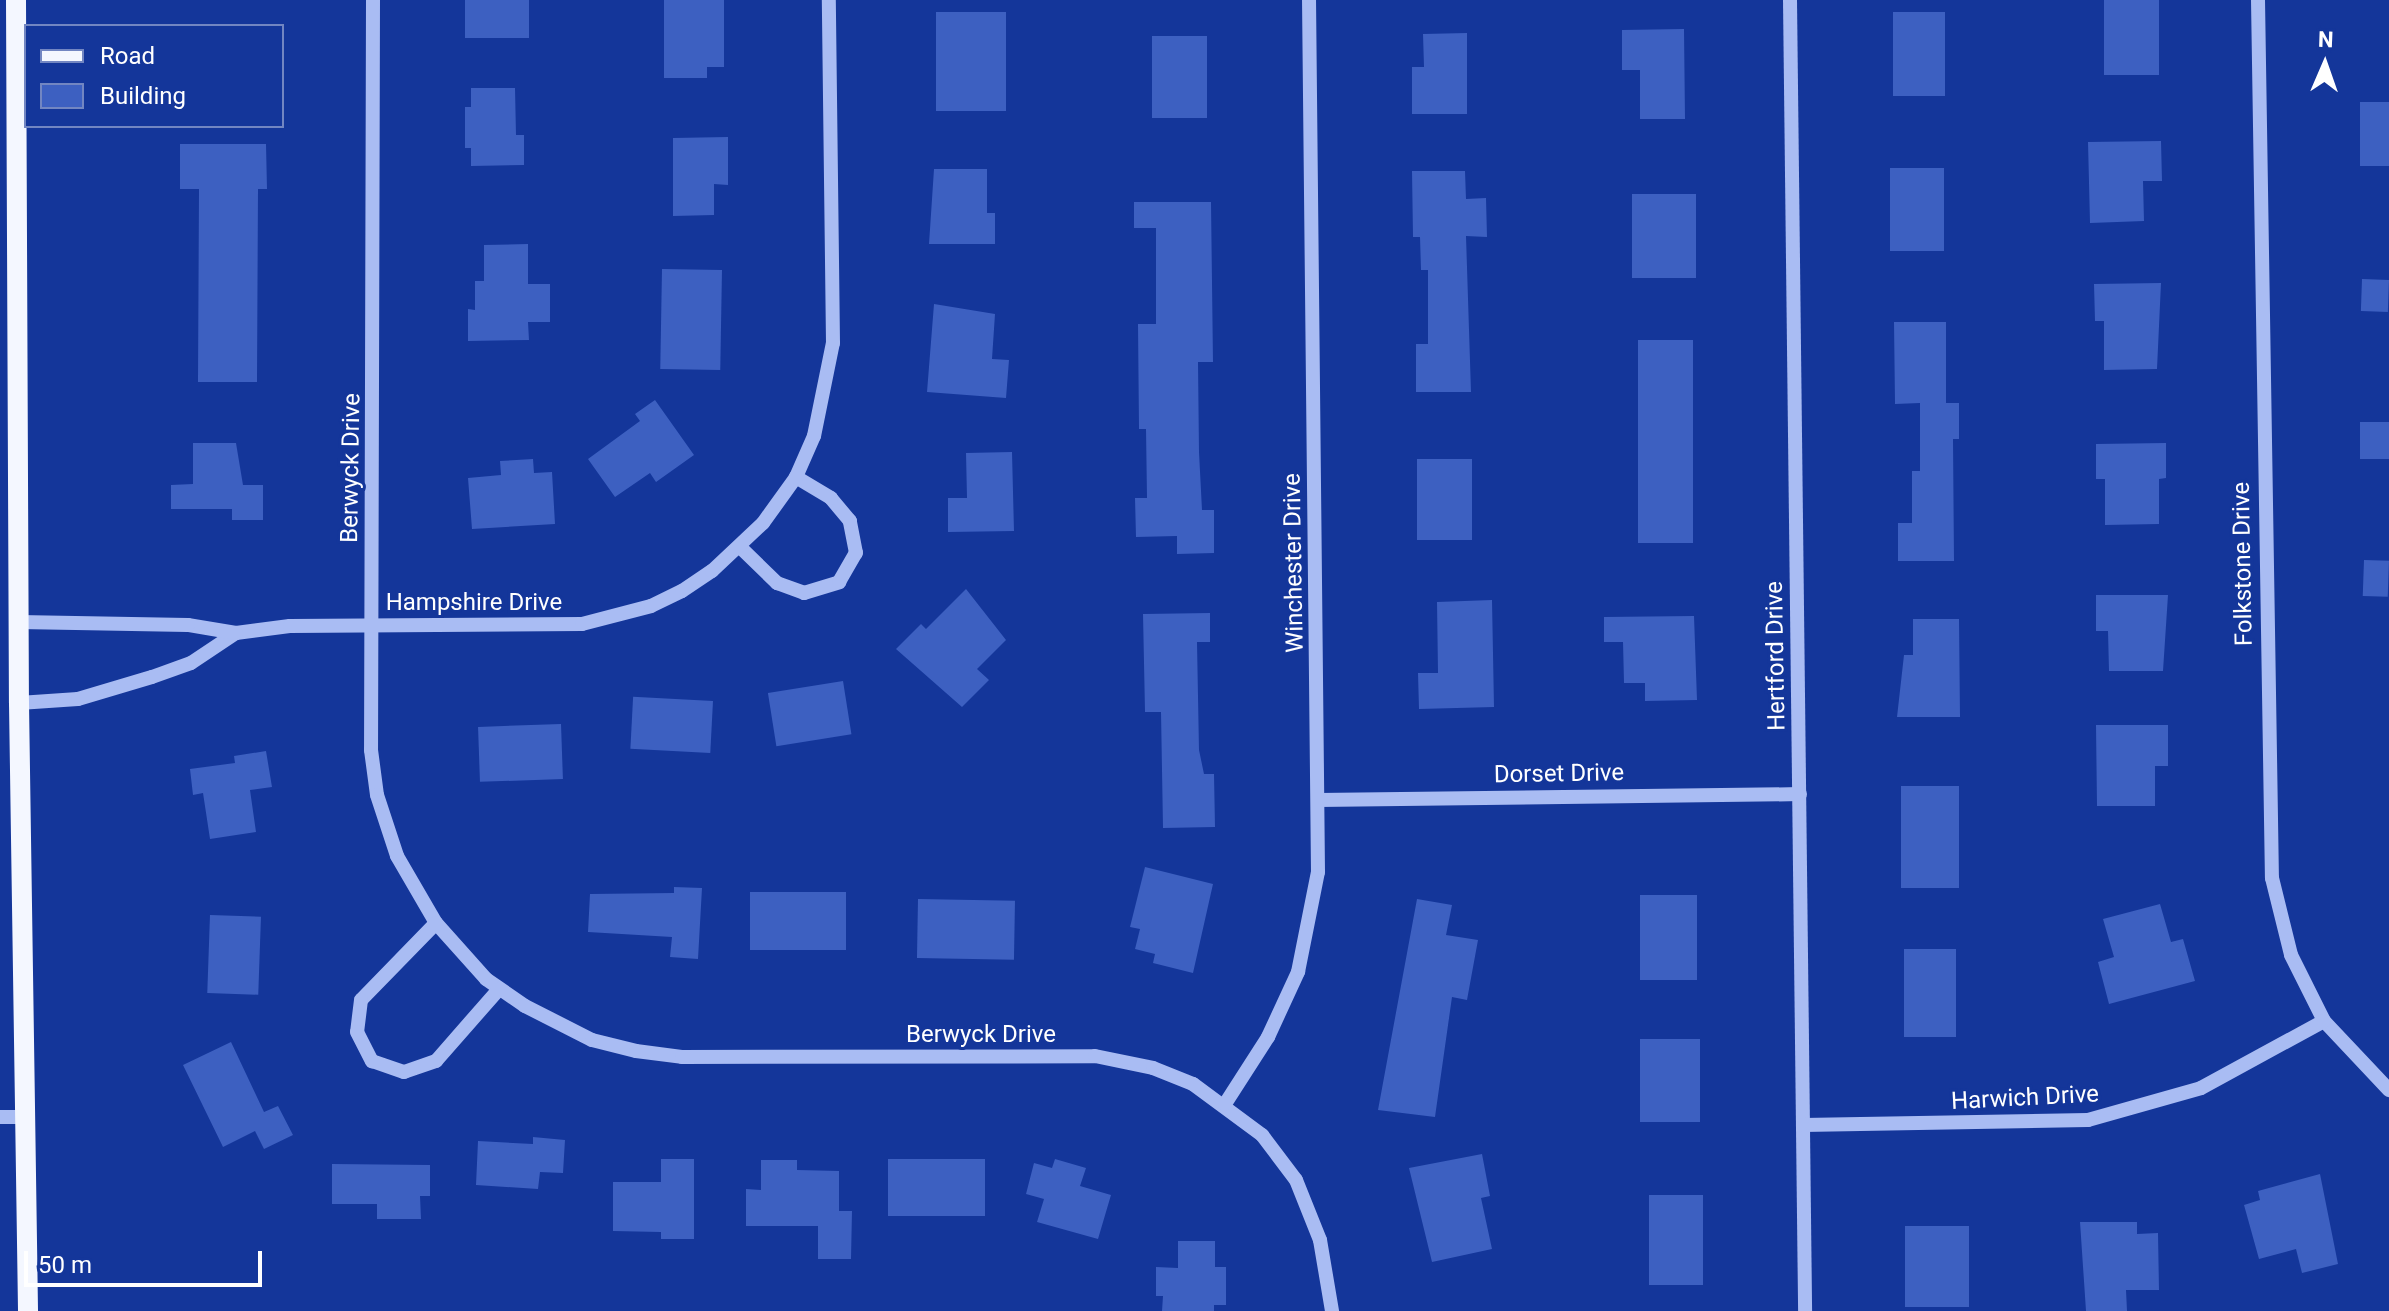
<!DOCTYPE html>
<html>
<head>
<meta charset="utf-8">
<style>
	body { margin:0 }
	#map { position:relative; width:2389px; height:1311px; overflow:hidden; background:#14369a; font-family:Roboto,sans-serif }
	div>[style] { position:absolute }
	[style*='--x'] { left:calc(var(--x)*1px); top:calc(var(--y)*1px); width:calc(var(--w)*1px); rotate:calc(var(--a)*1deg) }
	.building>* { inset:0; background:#3d60c1; transform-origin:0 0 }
	.minor>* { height:14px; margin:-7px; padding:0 7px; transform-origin:7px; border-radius:7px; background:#a9bcf3 }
	.major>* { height:20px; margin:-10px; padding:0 10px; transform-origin:10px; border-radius:10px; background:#f4f7ff }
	span { translate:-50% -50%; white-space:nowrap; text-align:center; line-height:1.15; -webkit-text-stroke:6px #14369a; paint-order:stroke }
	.street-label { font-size:24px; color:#fff }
	.legend { position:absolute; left:24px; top:24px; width:260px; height:104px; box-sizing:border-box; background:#14369a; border:2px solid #7286c2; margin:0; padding:10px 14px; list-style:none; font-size:24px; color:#fff }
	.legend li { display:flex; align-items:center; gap:16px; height:40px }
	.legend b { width:40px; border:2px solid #7286c2 }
	.north { position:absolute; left:2285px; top:24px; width:80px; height:80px; -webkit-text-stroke:6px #14369a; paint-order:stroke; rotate:2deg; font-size:22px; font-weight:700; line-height:32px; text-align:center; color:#fff }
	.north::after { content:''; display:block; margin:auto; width:28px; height:36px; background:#fff; clip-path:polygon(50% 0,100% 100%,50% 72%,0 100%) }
	.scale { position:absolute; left:24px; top:1251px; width:238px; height:36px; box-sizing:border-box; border:4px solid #fff; border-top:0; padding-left:10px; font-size:24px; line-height:28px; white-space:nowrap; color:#fff; -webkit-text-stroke:6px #14369a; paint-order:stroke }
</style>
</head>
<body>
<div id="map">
	<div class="building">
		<i style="left:529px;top:0;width:38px;height:64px;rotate:90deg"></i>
		<i style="clip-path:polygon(664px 0,724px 0,724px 67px,707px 67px,707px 78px,664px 78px)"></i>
		<i style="left:2104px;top:0;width:55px;height:75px"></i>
		<i style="left:936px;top:12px;width:70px;height:99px"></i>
		<i style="left:1893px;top:12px;width:52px;height:84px"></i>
		<i style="clip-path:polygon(1684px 29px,1685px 119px,1640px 119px,1640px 70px,1622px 70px,1622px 30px)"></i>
		<i style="clip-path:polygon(1467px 33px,1467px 114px,1412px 114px,1412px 67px,1424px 67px,1423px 34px)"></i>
		<i style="left:1152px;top:36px;width:55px;height:82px"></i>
		<i style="clip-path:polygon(471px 88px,515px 88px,516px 135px,524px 135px,524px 165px,471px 166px,471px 148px,465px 148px,465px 107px,471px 107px)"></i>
		<i style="left:2389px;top:102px;width:64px;height:29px;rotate:90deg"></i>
		<i style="clip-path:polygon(728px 137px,728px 185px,714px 184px,714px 215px,673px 216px,673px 138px)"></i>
		<i style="clip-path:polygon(2161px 141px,2162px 181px,2143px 181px,2144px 221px,2090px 223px,2088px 142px)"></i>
		<i style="clip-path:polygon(180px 144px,266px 144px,267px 189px,258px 189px,257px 382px,198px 382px,199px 189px,180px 189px)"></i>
		<i style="left:1890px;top:168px;width:54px;height:83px"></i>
		<i style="clip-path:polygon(934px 169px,987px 169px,987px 213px,995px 213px,995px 244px,929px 244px)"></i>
		<i style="clip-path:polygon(1412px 171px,1465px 171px,1466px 199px,1486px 198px,1487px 237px,1466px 236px,1471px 392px,1416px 392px,1416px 344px,1428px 344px,1428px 270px,1421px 270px,1420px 237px,1413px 237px)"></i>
		<i style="left:1632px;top:194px;width:64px;height:84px"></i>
		<i style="clip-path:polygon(1134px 202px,1211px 202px,1213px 362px,1198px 362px,1199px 452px,1202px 510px,1214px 510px,1214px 553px,1177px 554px,1177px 536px,1136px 537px,1135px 498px,1147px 498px,1146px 429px,1139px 429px,1138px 324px,1156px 324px,1156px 228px,1134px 228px)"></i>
		<i style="clip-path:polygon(528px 244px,528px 284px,550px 284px,550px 322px,528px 322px,529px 340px,468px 341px,468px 309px,475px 310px,475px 281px,484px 281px,484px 245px)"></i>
		<i style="left:662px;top:269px;width:60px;height:100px;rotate:1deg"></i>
		<i style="left:2362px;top:279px;width:27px;height:32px;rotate:2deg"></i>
		<i style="clip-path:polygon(2161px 283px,2157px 369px,2104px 370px,2104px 321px,2095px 321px,2094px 284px)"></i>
		<i style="clip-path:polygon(934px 304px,995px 314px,992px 359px,1009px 360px,1006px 398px,927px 392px)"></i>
		<i style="clip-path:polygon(1894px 322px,1946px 322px,1946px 403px,1959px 403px,1959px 439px,1953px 439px,1954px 561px,1898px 561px,1898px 523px,1912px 523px,1912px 471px,1920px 471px,1920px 403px,1895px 404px)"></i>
		<i style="left:1638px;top:340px;width:55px;height:203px"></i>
		<i style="clip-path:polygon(655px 400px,694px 455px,656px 482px,650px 473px,615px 497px,588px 459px,640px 421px,635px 414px)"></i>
		<i style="left:2389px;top:422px;width:37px;height:29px;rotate:90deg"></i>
		<i style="clip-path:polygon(193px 443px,236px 443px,243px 485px,263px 485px,263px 520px,232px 520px,232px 509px,171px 509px,171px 485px,193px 484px)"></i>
		<i style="clip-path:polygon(2166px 443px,2166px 478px,2159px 479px,2159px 524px,2105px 525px,2105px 479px,2096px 479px,2096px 444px)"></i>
		<i style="clip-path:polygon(1012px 452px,1014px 531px,948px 532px,948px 498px,967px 498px,966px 453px)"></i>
		<i style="clip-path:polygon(533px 459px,534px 473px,552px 472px,555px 524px,472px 529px,468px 478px,501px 475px,500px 461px)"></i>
		<i style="left:1417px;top:459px;width:55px;height:81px"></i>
		<i style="left:2364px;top:560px;width:25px;height:36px;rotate:2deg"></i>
		<i style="clip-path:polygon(966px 589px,1006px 640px,977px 669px,989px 680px,962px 707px,896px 649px,921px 624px,926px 629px)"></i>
		<i style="clip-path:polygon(2096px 595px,2168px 595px,2163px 671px,2109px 671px,2108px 631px,2096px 631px)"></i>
		<i style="clip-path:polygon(1492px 600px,1494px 707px,1419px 709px,1418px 673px,1438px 673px,1437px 602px)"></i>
		<i style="clip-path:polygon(1210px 613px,1210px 642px,1197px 642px,1199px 750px,1204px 774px,1214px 774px,1215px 827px,1163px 828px,1161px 712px,1145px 712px,1143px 614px)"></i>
		<i style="clip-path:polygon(1694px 616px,1697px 700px,1645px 701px,1645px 683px,1624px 683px,1623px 642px,1604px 642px,1604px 617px)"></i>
		<i style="clip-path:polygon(1913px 619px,1959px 619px,1960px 717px,1897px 717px,1904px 655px,1913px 655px)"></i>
		<i style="left:843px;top:681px;width:54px;height:76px;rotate:81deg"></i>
		<i style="left:713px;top:701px;width:52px;height:80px;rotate:93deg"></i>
		<i style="left:561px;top:724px;width:55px;height:83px;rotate:88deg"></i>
		<i style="clip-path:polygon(2096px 725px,2168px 725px,2168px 766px,2155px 766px,2155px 806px,2097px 806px)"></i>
		<i style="clip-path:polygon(266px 751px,272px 787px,250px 790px,256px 832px,210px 839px,203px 793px,193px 795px,190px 769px,235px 763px,234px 756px)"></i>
		<i style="left:1959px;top:786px;width:102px;height:58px;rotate:90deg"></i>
		<i style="clip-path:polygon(1145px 867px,1213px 884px,1193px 973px,1153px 963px,1155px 954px,1135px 949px,1140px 929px,1130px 927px)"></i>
		<i style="clip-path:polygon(674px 887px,702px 888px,698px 959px,670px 957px,672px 937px,588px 932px,590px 894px,674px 893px)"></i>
		<i style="left:750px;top:892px;width:96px;height:58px"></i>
		<i style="left:1640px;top:895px;width:57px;height:85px"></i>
		<i style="left:918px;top:899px;width:97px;height:59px;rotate:1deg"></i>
		<i style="clip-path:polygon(1417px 899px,1452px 905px,1446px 935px,1478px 940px,1467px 1000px,1452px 997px,1435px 1117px,1378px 1110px)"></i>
		<i style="clip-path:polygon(2160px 904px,2171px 942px,2183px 939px,2195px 981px,2109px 1004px,2098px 962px,2114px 957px,2103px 919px)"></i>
		<i style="left:210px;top:915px;width:51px;height:78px;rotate:2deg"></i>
		<i style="left:1904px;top:949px;width:52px;height:88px"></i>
		<i style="left:1640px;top:1039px;width:60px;height:83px"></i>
		<i style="clip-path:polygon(231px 1042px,264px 1112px,278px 1106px,293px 1135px,264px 1149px,255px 1131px,223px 1147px,183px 1065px)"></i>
		<i style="clip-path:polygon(533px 1137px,565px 1140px,563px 1173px,540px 1172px,538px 1189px,476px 1185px,478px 1141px,533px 1144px)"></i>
		<i style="clip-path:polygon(1482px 1154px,1490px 1196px,1481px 1198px,1492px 1249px,1432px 1262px,1409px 1168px)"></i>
		<i style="clip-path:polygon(661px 1159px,694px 1159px,694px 1239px,661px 1239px,661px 1232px,613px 1231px,613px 1182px,661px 1182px)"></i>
		<i style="left:888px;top:1159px;width:97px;height:57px"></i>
		<i style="clip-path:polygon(1055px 1159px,1086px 1168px,1080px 1186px,1111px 1195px,1098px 1239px,1037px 1222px,1044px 1199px,1026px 1194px,1034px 1163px,1052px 1168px)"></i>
		<i style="clip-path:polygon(761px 1160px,797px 1160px,797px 1170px,839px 1171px,839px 1211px,852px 1211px,851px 1259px,818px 1259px,818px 1226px,746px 1226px,746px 1189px,761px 1190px)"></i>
		<i style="clip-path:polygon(332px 1164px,430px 1165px,430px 1196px,420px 1196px,421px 1219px,377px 1219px,377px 1204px,332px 1204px)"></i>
		<i style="clip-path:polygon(2320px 1174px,2338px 1264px,2302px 1273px,2296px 1249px,2259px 1259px,2244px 1205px,2260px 1200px,2258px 1191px)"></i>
		<i style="left:1649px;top:1195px;width:54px;height:90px"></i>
		<i style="clip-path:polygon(2080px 1222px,2137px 1222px,2137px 1234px,2158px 1233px,2159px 1290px,2126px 1290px,2127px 1311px,2086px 1311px)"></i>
		<i style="left:1905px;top:1226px;width:64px;height:81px"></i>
		<i style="clip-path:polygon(1178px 1241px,1215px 1241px,1215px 1267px,1226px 1267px,1226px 1305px,1214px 1305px,1214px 1311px,1162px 1311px,1163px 1296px,1156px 1296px,1156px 1267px,1178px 1268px)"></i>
	</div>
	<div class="minor">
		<i style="--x:373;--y:0;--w:750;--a:90.15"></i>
		<i style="--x:371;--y:750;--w:45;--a:82.4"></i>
		<i style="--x:377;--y:795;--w:64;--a:71.8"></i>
		<i style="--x:397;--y:856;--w:78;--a:59.8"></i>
		<i style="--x:436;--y:923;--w:75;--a:48.2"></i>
		<i style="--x:486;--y:979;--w:47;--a:34.7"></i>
		<i style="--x:525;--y:1006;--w:75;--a:26.9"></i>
		<i style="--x:592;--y:1040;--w:45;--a:14"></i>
		<i style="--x:636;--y:1051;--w:46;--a:7.4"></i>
		<i style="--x:682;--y:1057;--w:413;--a:-0.1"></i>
		<i style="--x:1095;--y:1056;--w:59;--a:11.7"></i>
		<i style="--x:1153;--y:1068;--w:43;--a:21.8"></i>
		<i style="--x:1193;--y:1084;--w:86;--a:36.5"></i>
		<i style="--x:1262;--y:1135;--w:56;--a:52.9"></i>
		<i style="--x:1296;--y:1180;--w:65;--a:68.2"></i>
		<i style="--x:1320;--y:1240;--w:72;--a:80.4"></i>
		<i style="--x:1790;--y:0;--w:1311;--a:89.34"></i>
		<i style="--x:2258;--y:0;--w:878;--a:89.09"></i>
		<i style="--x:2272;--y:878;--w:79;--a:76.1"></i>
		<i style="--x:2291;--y:955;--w:74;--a:63.4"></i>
		<i style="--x:2324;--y:1021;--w:95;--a:46.7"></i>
		<i style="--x:740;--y:547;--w:52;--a:44.2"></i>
		<i style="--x:777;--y:583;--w:29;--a:20"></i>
		<i style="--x:804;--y:593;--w:37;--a:-17"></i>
		<i style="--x:839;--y:582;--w:34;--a:-60"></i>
		<i style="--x:856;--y:553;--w:33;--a:-101"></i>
		<i style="--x:850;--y:521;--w:30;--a:-130"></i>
		<i style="--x:831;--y:498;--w:41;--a:-149"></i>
		<i style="--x:236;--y:633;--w:54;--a:-7.4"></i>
		<i style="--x:290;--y:626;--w:292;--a:-0.4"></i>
		<i style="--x:582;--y:624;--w:71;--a:-14.6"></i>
		<i style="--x:651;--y:606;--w:34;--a:-26"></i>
		<i style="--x:682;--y:591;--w:36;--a:-34"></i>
		<i style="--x:712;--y:571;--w:70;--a:-43.3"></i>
		<i style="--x:763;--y:523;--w:57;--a:-54.3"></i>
		<i style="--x:796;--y:477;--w:45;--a:-66.3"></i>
		<i style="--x:814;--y:436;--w:95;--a:-78.5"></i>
		<i style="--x:833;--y:343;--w:343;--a:-90.7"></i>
		<i style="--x:19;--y:703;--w:59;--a:-3.9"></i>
		<i style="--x:78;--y:699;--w:77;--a:-16.6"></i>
		<i style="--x:152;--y:677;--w:41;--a:-19.7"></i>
		<i style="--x:191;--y:663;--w:54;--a:-33.7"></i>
		<i style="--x:236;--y:633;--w:49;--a:-170.5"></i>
		<i style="--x:188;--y:625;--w:169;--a:-179"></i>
		<i style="--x:1318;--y:800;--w:482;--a:-0.7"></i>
		<i style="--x:436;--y:923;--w:107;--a:134.2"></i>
		<i style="--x:361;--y:1000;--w:32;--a:97"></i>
		<i style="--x:357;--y:1032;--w:33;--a:63"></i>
		<i style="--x:372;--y:1061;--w:34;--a:19"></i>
		<i style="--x:404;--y:1072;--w:34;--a:-19"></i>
		<i style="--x:436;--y:1061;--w:96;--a:-48.8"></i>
		<i style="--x:1225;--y:1104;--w:80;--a:-57.3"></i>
		<i style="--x:1268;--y:1037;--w:72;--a:-65.2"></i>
		<i style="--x:1298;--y:972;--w:102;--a:-78.7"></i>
		<i style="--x:1318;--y:872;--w:872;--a:-90.59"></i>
		<i style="--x:0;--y:1117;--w:28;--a:0"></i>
		<i style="--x:1803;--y:1125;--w:285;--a:-1"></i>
		<i style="--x:2088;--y:1120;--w:117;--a:-15.8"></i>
		<i style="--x:2201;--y:1088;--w:140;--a:-28.6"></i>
	</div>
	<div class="major">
		<i style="--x:16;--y:0;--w:703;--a:89.76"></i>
		<i style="--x:19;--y:703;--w:608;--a:89.15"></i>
	</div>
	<div class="street-label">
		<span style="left:351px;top:468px;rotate:-89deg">Berwyck Drive</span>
		<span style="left:1294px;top:563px;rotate:-91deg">Winchester Drive</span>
		<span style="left:2243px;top:564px;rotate:-91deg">Folkstone Drive</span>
		<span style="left:474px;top:603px">Hampshire Drive</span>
		<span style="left:1776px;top:656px;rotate:-91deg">Hertford Drive</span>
		<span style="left:1559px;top:774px;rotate:-1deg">Dorset Drive</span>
		<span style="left:981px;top:1035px">Berwyck Drive</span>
		<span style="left:2025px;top:1098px;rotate:-3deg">Harwich Drive</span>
	</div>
	<ul class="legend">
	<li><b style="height:10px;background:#f4f7ff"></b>Road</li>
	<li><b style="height:22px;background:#3d60c1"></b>Building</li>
	</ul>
	<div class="north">N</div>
	<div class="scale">50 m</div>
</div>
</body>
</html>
